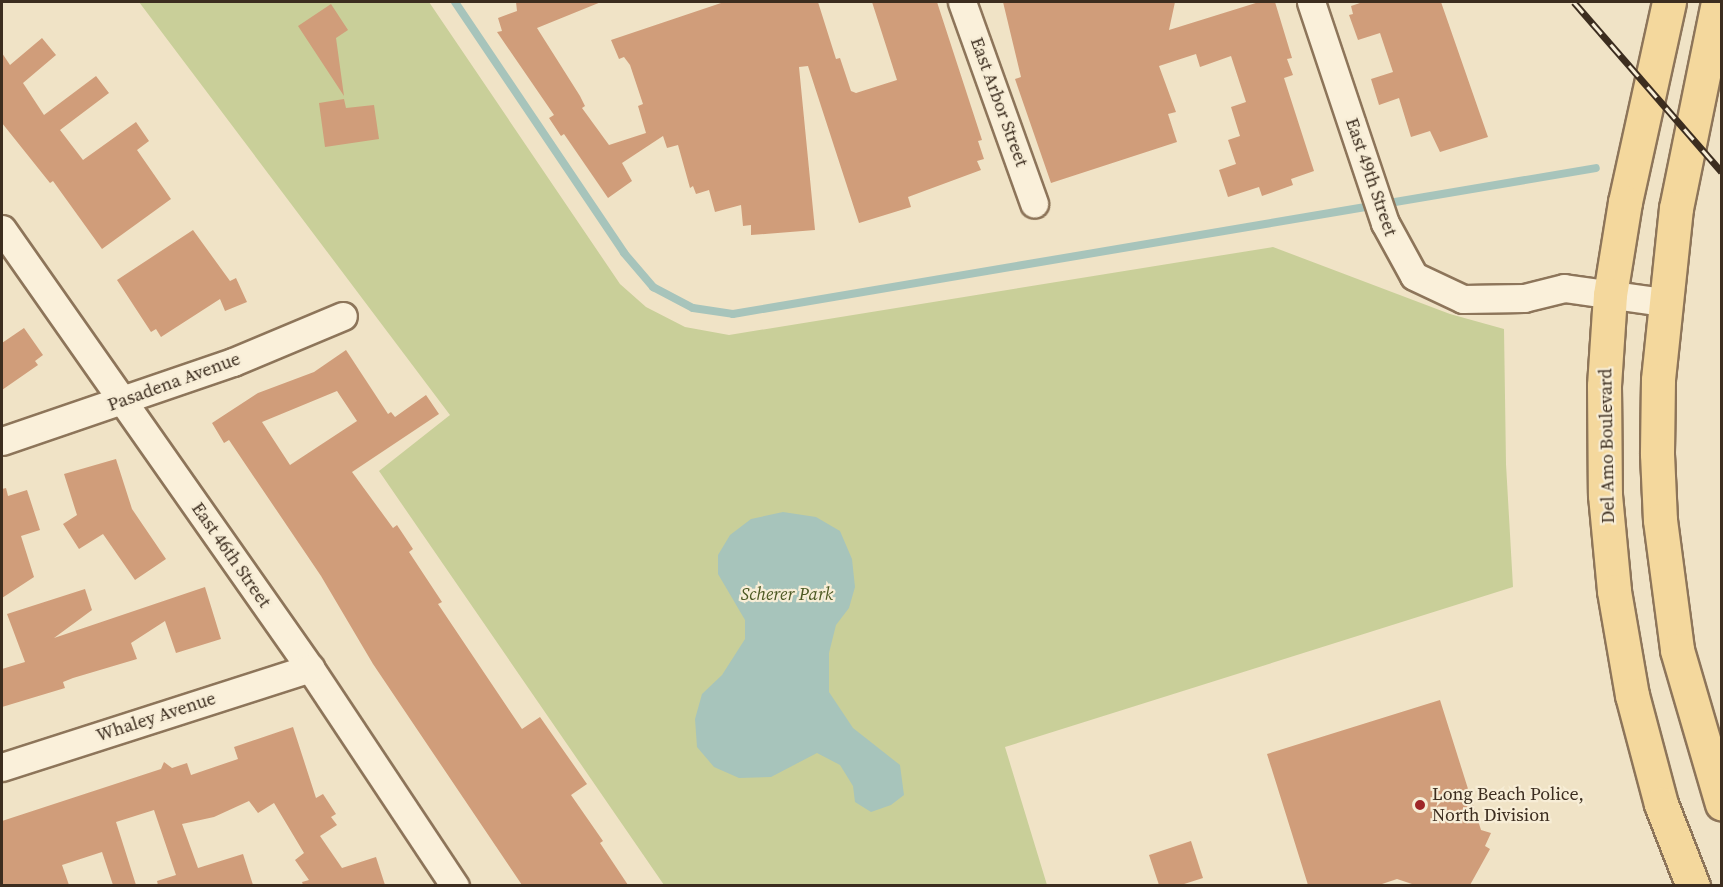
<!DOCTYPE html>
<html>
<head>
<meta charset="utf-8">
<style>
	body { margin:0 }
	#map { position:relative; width:1723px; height:887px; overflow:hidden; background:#f0e3c6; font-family:"Source Serif 4",serif }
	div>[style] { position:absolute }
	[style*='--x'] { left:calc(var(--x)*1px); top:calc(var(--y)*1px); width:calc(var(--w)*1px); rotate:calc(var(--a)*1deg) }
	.green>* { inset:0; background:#c9cf99 }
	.water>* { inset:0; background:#a7c4bb }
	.stream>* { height:8px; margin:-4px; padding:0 4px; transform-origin:4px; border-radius:4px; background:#a7c4bb }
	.building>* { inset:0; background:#d09d7a }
	.roads { filter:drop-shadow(2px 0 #8d755a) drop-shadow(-2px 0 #8d755a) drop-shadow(0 2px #8d755a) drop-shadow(0 -2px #8d755a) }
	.minor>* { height:27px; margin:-13.5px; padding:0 13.5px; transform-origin:13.5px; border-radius:13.5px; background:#faf0da }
	.primary>* { height:33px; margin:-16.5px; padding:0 16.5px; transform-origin:16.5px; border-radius:16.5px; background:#f4d89d }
	.rail>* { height:7px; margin-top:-3.5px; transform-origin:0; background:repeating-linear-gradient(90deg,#f7edd6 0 14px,#3c2d1f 0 28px); box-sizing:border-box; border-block:2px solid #3c2d1f }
	.dots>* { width:16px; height:16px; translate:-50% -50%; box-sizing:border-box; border:3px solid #f7edd6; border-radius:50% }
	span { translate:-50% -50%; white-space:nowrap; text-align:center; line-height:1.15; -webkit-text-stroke:4.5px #f7edd6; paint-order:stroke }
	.street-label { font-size:18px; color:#3c2d1f }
	.park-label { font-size:18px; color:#4d5a24; font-style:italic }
	.poi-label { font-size:18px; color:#3c2d1f }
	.left { translate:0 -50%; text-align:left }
	.frame { position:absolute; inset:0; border:3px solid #3c2d1f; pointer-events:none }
</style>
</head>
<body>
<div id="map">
	<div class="green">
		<i style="clip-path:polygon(139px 2px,429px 2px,620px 284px,646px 307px,685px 327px,729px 335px,1273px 247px,1450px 314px,1504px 329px,1506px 464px,1513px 587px,1005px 747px,1047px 885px,664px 885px,379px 471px,450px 415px)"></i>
	</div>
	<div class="water">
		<i style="clip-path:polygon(783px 512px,816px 517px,840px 531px,852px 559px,855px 587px,849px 608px,836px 625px,829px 653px,829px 692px,853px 728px,900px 765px,904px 795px,891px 805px,871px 812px,855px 802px,853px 786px,840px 765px,817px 753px,771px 777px,739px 778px,714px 767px,697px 747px,695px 719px,702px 694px,722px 675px,745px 639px,745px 620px,718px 574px,718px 555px,730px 535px,751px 519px)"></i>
	</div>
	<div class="stream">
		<i style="--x:455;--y:2;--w:303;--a:56"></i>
		<i style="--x:624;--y:253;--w:45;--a:49.5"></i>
		<i style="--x:653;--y:287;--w:45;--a:27.7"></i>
		<i style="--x:693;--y:308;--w:40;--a:8.5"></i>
		<i style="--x:733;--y:314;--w:875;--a:-9.6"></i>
	</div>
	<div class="building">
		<i style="clip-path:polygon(516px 2px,601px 2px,537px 28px,580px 96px,585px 106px,582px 108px,609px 145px,646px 133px,638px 106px,643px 104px,630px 65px,624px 57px,619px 59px,611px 40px,724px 2px,818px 2px,836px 59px,840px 58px,851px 91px,856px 93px,897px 80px,872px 2px,937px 2px,982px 140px,978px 141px,984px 159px,977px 161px,981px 170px,908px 197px,911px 207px,859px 223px,808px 66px,799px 67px,815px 230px,751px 235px,751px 225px,743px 226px,741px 205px,715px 212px,709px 190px,696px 194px,693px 186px,690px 188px,678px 145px,667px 148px,663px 136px,622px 163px,632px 181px,608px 198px,564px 134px,561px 136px,549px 118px,554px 115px,497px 32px,502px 31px,498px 18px,517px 11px)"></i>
		<i style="clip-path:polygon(1003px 2px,1175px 2px,1169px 30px,1259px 2px,1275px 2px,1292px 58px,1287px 59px,1293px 75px,1284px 78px,1314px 171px,1291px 179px,1293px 185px,1262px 196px,1259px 187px,1228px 197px,1219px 170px,1236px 164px,1228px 140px,1240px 136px,1231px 107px,1246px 102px,1231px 56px,1200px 67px,1196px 54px,1159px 66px,1176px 112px,1168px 114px,1177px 142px,1051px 183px,1015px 79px,1021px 77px)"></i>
		<i style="clip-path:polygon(1363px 2px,1441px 2px,1488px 137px,1440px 152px,1430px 131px,1411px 137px,1399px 98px,1379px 105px,1371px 79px,1393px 72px,1380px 33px,1358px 40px,1349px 15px,1353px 14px,1351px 6px)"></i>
		<i style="clip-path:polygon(331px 4px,348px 30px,336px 38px,344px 96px,298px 26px)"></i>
		<i style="clip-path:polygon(42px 38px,56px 55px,23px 83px,44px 115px,96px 76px,109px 93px,60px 130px,83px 160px,136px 122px,149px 141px,137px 150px,171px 199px,102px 249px,53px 181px,50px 183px,2px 123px,2px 53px,10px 65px)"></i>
		<i style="clip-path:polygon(344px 99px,346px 108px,374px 105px,379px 139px,325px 147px,319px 103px)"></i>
		<i style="clip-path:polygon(193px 230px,230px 281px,236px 278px,247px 302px,225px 311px,220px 299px,161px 337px,156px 329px,151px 332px,117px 280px)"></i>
		<i style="clip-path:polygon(24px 328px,43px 355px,35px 361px,38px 365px,2px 390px,2px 343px)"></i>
		<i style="clip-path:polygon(evenodd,346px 350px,388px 414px,391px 412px,395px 417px,426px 395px,439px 414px,352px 472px,393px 528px,397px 525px,413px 549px,409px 552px,442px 602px,438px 604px,522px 729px,540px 717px,587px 784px,571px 795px,603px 841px,600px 843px,628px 885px,522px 885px,373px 664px,321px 576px,229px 440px,224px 443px,212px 423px,258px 393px,314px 372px,346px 350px,337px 391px,357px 421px,290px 465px,262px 422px,337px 391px)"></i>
		<i style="clip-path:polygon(116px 459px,132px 509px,166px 559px,135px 580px,103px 534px,79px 549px,63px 524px,77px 515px,64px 474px)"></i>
		<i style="clip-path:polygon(6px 488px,8px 496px,27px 490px,40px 530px,21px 536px,34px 577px,2px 598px,2px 489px)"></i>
		<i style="clip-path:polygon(205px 587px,221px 639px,176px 653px,165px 621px,131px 643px,137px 659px,73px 678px,63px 682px,65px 688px,2px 707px,2px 669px,25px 662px,7px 614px,85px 589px,92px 610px,54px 638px)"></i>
		<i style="clip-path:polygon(1440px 700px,1481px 830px,1491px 833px,1485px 846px,1490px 849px,1470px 885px,1415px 885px,1397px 879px,1379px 885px,1308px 885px,1267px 754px)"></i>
		<i style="clip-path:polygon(293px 727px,316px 798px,323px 794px,336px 814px,331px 817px,337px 825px,320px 836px,342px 868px,376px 857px,385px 885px,303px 885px,302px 882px,309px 880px,295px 860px,304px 853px,274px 803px,258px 813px,249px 801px,214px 817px,182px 824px,198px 868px,243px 854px,253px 885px,158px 885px,157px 881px,176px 875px,154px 810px,116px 822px,136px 885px,113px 885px,102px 852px,62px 865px,69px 885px,2px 885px,2px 821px,161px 769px,164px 762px,172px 768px,187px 763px,191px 775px,238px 759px,234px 747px)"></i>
		<i style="clip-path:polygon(1191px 841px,1203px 878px,1181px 885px,1159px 885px,1149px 855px)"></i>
	</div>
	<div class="roads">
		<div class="minor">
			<i style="--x:962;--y:2;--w:214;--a:70.3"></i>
			<i style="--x:1311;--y:2;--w:233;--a:71.5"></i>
			<i style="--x:1385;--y:223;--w:60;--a:61.3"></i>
			<i style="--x:1414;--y:276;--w:54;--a:25.1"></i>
			<i style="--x:1463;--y:299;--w:61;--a:-0.9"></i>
			<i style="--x:1524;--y:298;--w:41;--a:-14"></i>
			<i style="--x:1564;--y:288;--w:101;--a:8"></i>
			<i style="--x:2;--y:229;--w:536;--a:54.95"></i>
			<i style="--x:310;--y:668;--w:262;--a:56.4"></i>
			<i style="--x:2;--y:441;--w:244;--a:-18.9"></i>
			<i style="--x:233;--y:362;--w:119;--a:-22.7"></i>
			<i style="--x:2;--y:767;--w:324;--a:-17.8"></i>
		</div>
		<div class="primary">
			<i style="--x:1669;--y:2;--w:205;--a:102.4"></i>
			<i style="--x:1625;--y:202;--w:94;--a:99.2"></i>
			<i style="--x:1610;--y:295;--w:91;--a:93.8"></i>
			<i style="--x:1604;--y:386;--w:109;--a:89.5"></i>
			<i style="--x:1605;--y:495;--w:96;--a:84.6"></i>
			<i style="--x:1614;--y:591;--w:106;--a:80.2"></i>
			<i style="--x:1632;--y:695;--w:113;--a:75.1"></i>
			<i style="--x:1661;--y:804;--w:88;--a:68.7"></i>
			<i style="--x:1718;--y:2;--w:210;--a:101.5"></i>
			<i style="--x:1676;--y:208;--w:173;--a:96"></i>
			<i style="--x:1658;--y:380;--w:74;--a:90.8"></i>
			<i style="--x:1657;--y:454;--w:66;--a:87.4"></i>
			<i style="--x:1660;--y:520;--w:131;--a:82.5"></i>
			<i style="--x:1677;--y:650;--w:160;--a:73.7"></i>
		</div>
	</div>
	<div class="rail">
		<i style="--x:1574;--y:2;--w:225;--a:49"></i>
	</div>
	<div class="dots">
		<i style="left:1420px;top:805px;background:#9f2729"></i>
	</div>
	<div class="street-label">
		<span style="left:999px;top:102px;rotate:70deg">East Arbor Street</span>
		<span style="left:1371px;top:177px;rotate:71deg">East 49th Street</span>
		<span style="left:174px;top:382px;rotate:-20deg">Pasadena Avenue</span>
		<span style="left:1607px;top:446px;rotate:-91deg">Del Amo Boulevard</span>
		<span style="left:231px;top:555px;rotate:55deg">East 46th Street</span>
		<span style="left:156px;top:717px;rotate:-18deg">Whaley Avenue</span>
	</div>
	<div class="park-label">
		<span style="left:787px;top:594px">Scherer Park</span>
	</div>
	<div class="poi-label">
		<span class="left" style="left:1432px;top:805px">Long Beach Police,<br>North Division</span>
	</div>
	<div class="frame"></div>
</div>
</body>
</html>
